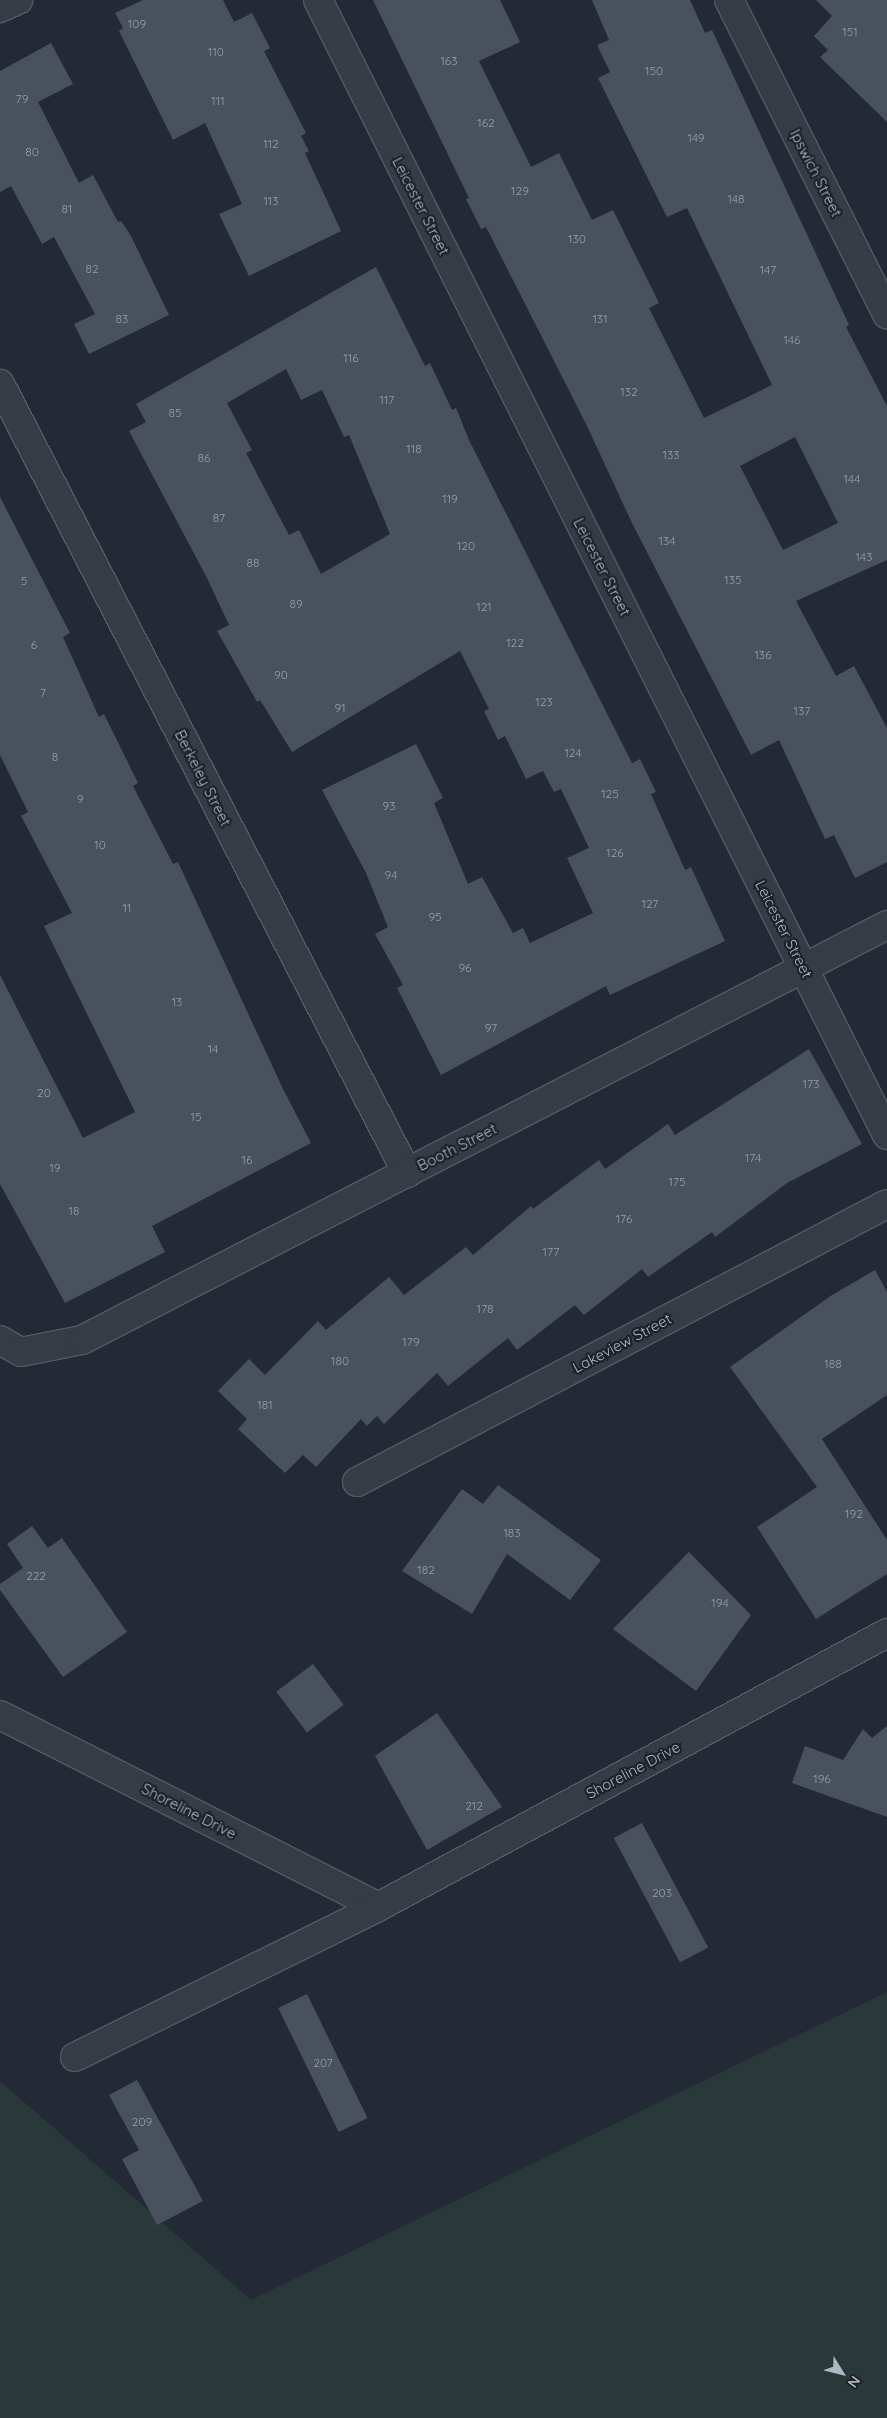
<!DOCTYPE html>
<html>
<head>
<meta charset="utf-8">
<style>
	body { margin:0 }
	#map { position:relative; width:887px; height:2418px; overflow:hidden; background:#232a35; font-family:Quicksand,sans-serif }
	div>[style] { position:absolute }
	[style*='--x'] { left:calc(var(--x)*1px); top:calc(var(--y)*1px); width:calc(var(--w)*1px); rotate:calc(var(--a)*1deg) }
	.green>* { inset:0; background:#29393a }
	.building>* { inset:0; background:#4a515e; transform-origin:0 0 }
	.roads { filter:drop-shadow(1px 0 #545a63) drop-shadow(-1px 0 #545a63) drop-shadow(0 1px #545a63) drop-shadow(0 -1px #545a63) }
	.street>* { height:28px; margin:-14px; padding:0 14px; transform-origin:14px; border-radius:14px; background:#363c46 }
	span { translate:-50% -50%; white-space:nowrap; text-align:center; line-height:1.15; -webkit-text-stroke:4.5px #1c212a; paint-order:stroke }
	.number-label { font-size:12px; color:#979ea9 }
	.number-label span { -webkit-text-stroke-width:0 }
	.street-label { font-size:15px; color:#b1b7c2 }
	.north { position:absolute; left:817px; top:2348px; width:50px; height:50px; -webkit-text-stroke:4px #1c212a; paint-order:stroke; rotate:126deg; font-size:14px; font-weight:700; line-height:20px; text-align:center; color:#b1b7c2 }
	.north::after { content:''; display:block; margin:auto; width:18px; height:22px; background:#b1b7c2; clip-path:polygon(50% 0,100% 100%,50% 72%,0 100%) }
</style>
</head>
<body>
<div id="map">
	<div class="green">
		<i style="clip-path:polygon(887px 1992px,887px 2418px,0 2418px,0 2081px,251px 2300px)"></i>
	</div>
	<div class="building">
		<i style="clip-path:polygon(143px 0,223px 0,234px 22px,252px 13px,270px 48px,264px 51px,306px 133px,301px 136px,309px 151px,305px 153px,341px 231px,249px 276px,219px 214px,242px 204px,205px 123px,173px 140px,119px 31px,123px 28px,115px 13px)"></i>
		<i style="clip-path:polygon(evenodd,373px 0,500px 0,520px 42px,479px 61px,531px 167px,559px 153px,592px 220px,613px 210px,659px 303px,649px 308px,704px 418px,772px 385px,687px 208px,667px 217px,598px 78px,610px 72px,597px 45px,609px 40px,592px 0,690px 0,705px 33px,712px 30px,849px 325px,846px 327px,887px 406px,887px 560px,796px 601px,836px 676px,854px 666px,887px 728px,887px 862px,855px 878px,834px 835px,825px 839px,779px 740px,751px 755px,631px 521px,587px 426px,486px 227px,481px 229px,466px 199px,469px 198px,373px 0,795px 437px,838px 523px,783px 550px,740px 466px,795px 437px)"></i>
		<i style="clip-path:polygon(816px 0,887px 0,887px 122px,820px 57px,828px 50px,814px 36px,832px 16px)"></i>
		<i style="clip-path:polygon(51px 43px,73px 84px,38px 102px,79px 183px,93px 175px,118px 222px,121px 221px,131px 236px,169px 315px,89px 354px,74px 324px,95px 314px,54px 237px,42px 244px,11px 186px,0 192px,0 71px)"></i>
		<i style="clip-path:polygon(evenodd,376px 267px,425px 366px,430px 363px,452px 410px,456px 408px,469px 440px,632px 763px,640px 759px,656px 792px,651px 794px,685px 870px,691px 867px,725px 941px,610px 995px,606px 986px,441px 1075px,397px 988px,403px 985px,375px 934px,388px 927px,366px 873px,322px 790px,416px 744px,443px 798px,434px 803px,468px 884px,482px 877px,513px 933px,523px 928px,530px 943px,593px 913px,567px 858px,589px 848px,561px 789px,554px 792px,543px 771px,526px 779px,505px 736px,498px 740px,484px 711px,489px 709px,460px 651px,292px 752px,260px 700px,257px 702px,217px 631px,229px 625px,207px 578px,129px 431px,146px 422px,136px 404px,376px 267px,286px 369px,301px 400px,322px 390px,344px 437px,349px 435px,390px 534px,321px 574px,299px 530px,289px 535px,246px 453px,252px 450px,227px 403px,286px 369px)"></i>
		<i style="clip-path:polygon(0 497px,70px 633px,63px 637px,99px 717px,104px 714px,138px 783px,133px 786px,173px 864px,178px 862px,283px 1089px,311px 1143px,152px 1226px,165px 1252px,65px 1303px,0 1184px,0 975px,83px 1138px,135px 1112px,44px 926px,72px 913px,21px 816px,28px 812px,0 755px)"></i>
		<i style="clip-path:polygon(809px 1049px,862px 1144px,787px 1183px,715px 1237px,712px 1232px,648px 1277px,642px 1269px,584px 1315px,575px 1305px,517px 1350px,508px 1338px,448px 1386px,437px 1373px,384px 1424px,377px 1416px,367px 1426px,361px 1419px,316px 1467px,303px 1455px,285px 1473px,238px 1429px,247px 1419px,218px 1391px,249px 1359px,265px 1375px,318px 1321px,326px 1330px,389px 1277px,404px 1295px,466px 1247px,473px 1255px,531px 1206px,533px 1209px,599px 1160px,605px 1169px,668px 1124px,675px 1135px)"></i>
		<i style="clip-path:polygon(875px 1270px,887px 1292px,887px 1395px,822px 1439px,887px 1540px,887px 1574px,816px 1619px,757px 1527px,817px 1487px,730px 1367px,832px 1295px)"></i>
		<i style="clip-path:polygon(498px 1485px,601px 1560px,570px 1600px,507px 1554px,472px 1614px,402px 1571px,462px 1489px,483px 1504px)"></i>
		<i style="clip-path:polygon(32px 1526px,48px 1548px,62px 1538px,127px 1632px,63px 1677px,0 1590px,0 1584px,23px 1568px,7px 1544px)"></i>
		<i style="clip-path:polygon(689px 1552px,751px 1615px,696px 1691px,613px 1629px)"></i>
		<i style="left:313px;top:1664px;width:51px;height:46px;rotate:53deg"></i>
		<i style="clip-path:polygon(437px 1713px,502px 1807px,427px 1850px,375px 1756px)"></i>
		<i style="clip-path:polygon(887px 1726px,887px 1817px,792px 1783px,805px 1746px,843px 1760px,863px 1729px,872px 1738px)"></i>
		<i style="left:642px;top:1823px;width:141px;height:32px;rotate:62deg"></i>
		<i style="left:307px;top:1994px;width:138px;height:32px;rotate:64deg"></i>
		<i style="clip-path:polygon(137px 2080px,203px 2201px,157px 2225px,122px 2159px,139px 2150px,109px 2095px)"></i>
	</div>
	<div class="roads">
		<div class="street">
			<i style="--x:318;--y:0;--w:1270;--a:63.37"></i>
			<i style="--x:729;--y:0;--w:352;--a:63.3"></i>
			<i style="--x:0;--y:8;--w:20;--a:-24"></i>
			<i style="--x:0;--y:384;--w:888;--a:62.71"></i>
			<i style="--x:0;--y:1340;--w:24;--a:30"></i>
			<i style="--x:21;--y:1352;--w:62;--a:-11.1"></i>
			<i style="--x:82;--y:1340;--w:906;--a:-27.27"></i>
			<i style="--x:357;--y:1482;--w:598;--a:-27.68"></i>
			<i style="--x:0;--y:1715;--w:424;--a:26.9"></i>
			<i style="--x:75;--y:2057;--w:338;--a:-26.3"></i>
			<i style="--x:378;--y:1907;--w:578;--a:-28.29"></i>
		</div>
	</div>
	<div class="number-label">
		<span style="left:137px;top:24px">109</span>
		<span style="left:850px;top:32px">151</span>
		<span style="left:216px;top:52px">110</span>
		<span style="left:449px;top:61px">163</span>
		<span style="left:654px;top:71px">150</span>
		<span style="left:22px;top:99px">79</span>
		<span style="left:218px;top:101px">111</span>
		<span style="left:486px;top:123px">162</span>
		<span style="left:696px;top:138px">149</span>
		<span style="left:271px;top:144px">112</span>
		<span style="left:32px;top:152px">80</span>
		<span style="left:520px;top:191px">129</span>
		<span style="left:736px;top:199px">148</span>
		<span style="left:271px;top:201px">113</span>
		<span style="left:67px;top:209px">81</span>
		<span style="left:577px;top:239px">130</span>
		<span style="left:92px;top:269px">82</span>
		<span style="left:768px;top:270px">147</span>
		<span style="left:122px;top:319px">83</span>
		<span style="left:600px;top:319px">131</span>
		<span style="left:792px;top:340px">146</span>
		<span style="left:351px;top:358px">116</span>
		<span style="left:629px;top:392px">132</span>
		<span style="left:387px;top:400px">117</span>
		<span style="left:175px;top:413px">85</span>
		<span style="left:414px;top:449px">118</span>
		<span style="left:671px;top:455px">133</span>
		<span style="left:204px;top:458px">86</span>
		<span style="left:852px;top:479px">144</span>
		<span style="left:450px;top:499px">119</span>
		<span style="left:219px;top:518px">87</span>
		<span style="left:667px;top:541px">134</span>
		<span style="left:466px;top:546px">120</span>
		<span style="left:864px;top:557px">143</span>
		<span style="left:253px;top:563px">88</span>
		<span style="left:733px;top:580px">135</span>
		<span style="left:24px;top:581px">5</span>
		<span style="left:296px;top:604px">89</span>
		<span style="left:484px;top:607px">121</span>
		<span style="left:515px;top:643px">122</span>
		<span style="left:34px;top:645px">6</span>
		<span style="left:763px;top:655px">136</span>
		<span style="left:281px;top:675px">90</span>
		<span style="left:43px;top:693px">7</span>
		<span style="left:544px;top:702px">123</span>
		<span style="left:340px;top:708px">91</span>
		<span style="left:802px;top:711px">137</span>
		<span style="left:573px;top:753px">124</span>
		<span style="left:55px;top:757px">8</span>
		<span style="left:610px;top:794px">125</span>
		<span style="left:80px;top:799px">9</span>
		<span style="left:389px;top:806px">93</span>
		<span style="left:100px;top:845px">10</span>
		<span style="left:615px;top:853px">126</span>
		<span style="left:391px;top:875px">94</span>
		<span style="left:650px;top:904px">127</span>
		<span style="left:127px;top:908px">11</span>
		<span style="left:435px;top:917px">95</span>
		<span style="left:465px;top:968px">96</span>
		<span style="left:177px;top:1002px">13</span>
		<span style="left:491px;top:1028px">97</span>
		<span style="left:213px;top:1049px">14</span>
		<span style="left:811px;top:1084px">173</span>
		<span style="left:44px;top:1093px">20</span>
		<span style="left:196px;top:1117px">15</span>
		<span style="left:753px;top:1158px">174</span>
		<span style="left:247px;top:1160px">16</span>
		<span style="left:55px;top:1168px">19</span>
		<span style="left:677px;top:1182px">175</span>
		<span style="left:74px;top:1211px">18</span>
		<span style="left:624px;top:1219px">176</span>
		<span style="left:551px;top:1252px">177</span>
		<span style="left:485px;top:1309px">178</span>
		<span style="left:411px;top:1342px">179</span>
		<span style="left:340px;top:1361px">180</span>
		<span style="left:833px;top:1364px">188</span>
		<span style="left:265px;top:1405px">181</span>
		<span style="left:854px;top:1514px">192</span>
		<span style="left:512px;top:1533px">183</span>
		<span style="left:426px;top:1570px">182</span>
		<span style="left:36px;top:1576px">222</span>
		<span style="left:720px;top:1603px">194</span>
		<span style="left:822px;top:1779px">196</span>
		<span style="left:474px;top:1806px">212</span>
		<span style="left:662px;top:1893px">203</span>
		<span style="left:323px;top:2063px">207</span>
		<span style="left:142px;top:2122px">209</span>
	</div>
	<div class="street-label">
		<span style="left:816px;top:173px;rotate:63deg">Ipswich Street</span>
		<span style="left:421px;top:206px;rotate:63deg">Leicester Street</span>
		<span style="left:602px;top:567px;rotate:63deg">Leicester Street</span>
		<span style="left:203px;top:778px;rotate:63deg">Berkeley Street</span>
		<span style="left:784px;top:929px;rotate:63deg">Leicester Street</span>
		<span style="left:457px;top:1147px;rotate:-27deg">Booth Street</span>
		<span style="left:622px;top:1343px;rotate:-28deg">Lakeview Street</span>
		<span style="left:633px;top:1770px;rotate:-28deg">Shoreline Drive</span>
		<span style="left:189px;top:1811px;rotate:27deg">Shoreline Drive</span>
	</div>
	<div class="north">N</div>
</div>
</body>
</html>
